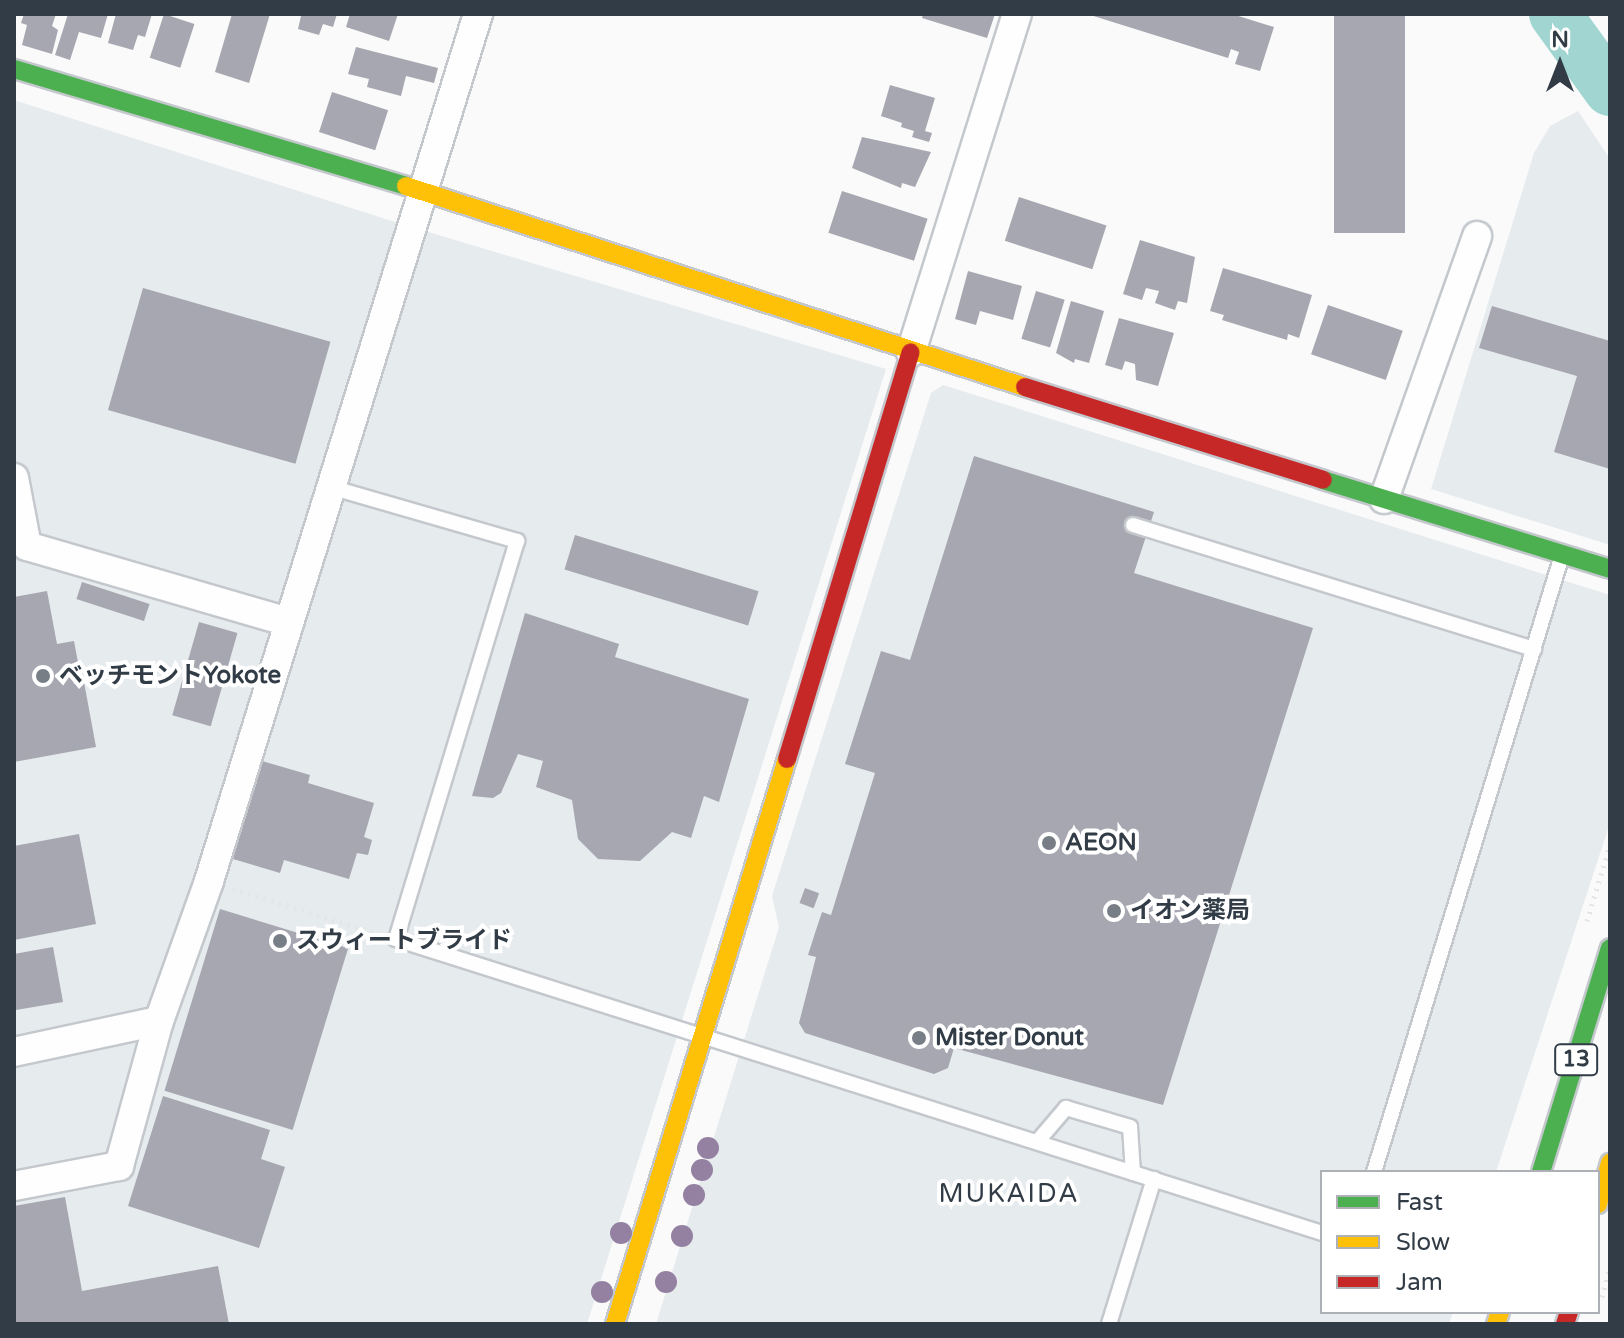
<!DOCTYPE html>
<html>
<head>
<meta charset="utf-8">
<style>
	body { margin:0 }
	#map { position:relative; width:1624px; height:1338px; overflow:hidden; background:#fafafa; font-family:"Varela Round","Noto Sans JP",sans-serif }
	div>[style] { position:absolute }
	[style*='--x'] { left:calc(var(--x)*1px); top:calc(var(--y)*1px); width:calc(var(--w)*1px); rotate:calc(var(--a)*1deg) }
	.built>* { inset:0; background:#e6ebee }
	.river>* { height:52px; margin:-26px; padding:0 26px; transform-origin:26px; border-radius:26px; background:#a1d5d2 }
	.building>* { inset:0; background:#a6a7b0; transform-origin:0 0 }
	.path>* { height:5px; margin-top:-2.5px; transform-origin:0; background:repeating-linear-gradient(90deg,#e4e5e5 0 2px,transparent 0 8px) }
	.roads { filter:drop-shadow(2px 0 #c4c8cd) drop-shadow(-2px 0 #c4c8cd) drop-shadow(0 2px #c4c8cd) drop-shadow(0 -2px #c4c8cd) }
	.lane>* { height:14px; margin:-7px; padding:0 7px; transform-origin:7px; border-radius:7px; background:#fefefe }
	.street>* { height:28px; margin:-14px; padding:0 14px; transform-origin:14px; border-radius:14px; background:#fefefe }
	.fast>* { height:18px; margin:-9px; padding:0 9px; transform-origin:9px; border-radius:9px; background:#4caf50 }
	.slow>* { height:18px; margin:-9px; padding:0 9px; transform-origin:9px; border-radius:9px; background:#ffc107 }
	.jam>* { height:18px; margin:-9px; padding:0 9px; transform-origin:9px; border-radius:9px; background:#c62828 }
	.trees>* { width:22px; height:22px; margin:-11px; border-radius:50%; background:#9481a1 }
	.dots>* { width:22px; height:22px; translate:-50% -50%; box-sizing:border-box; border:4px solid #fff; border-radius:50% }
	span { translate:-50% -50%; white-space:nowrap; text-align:center; line-height:1.15; -webkit-text-stroke:8px #fff; paint-order:stroke }
	.shield-label span { padding:2px 6px; background:#fff; border:2px solid; border-radius:6px; -webkit-text-stroke-width:0 }
	.shield-label { font-size:22px; color:#323c46; font-weight:700 }
	.poi-label { font-size:24px; color:#323c46; font-weight:700 }
	.left { translate:0 -50%; text-align:left }
	.neighbourhood-label { font-size:26px; color:#323c46; letter-spacing:2px }
	.frame { position:absolute; inset:0; border:16px solid #323c46; pointer-events:none }
	.legend { position:absolute; left:1320px; top:1170px; width:280px; height:144px; box-sizing:border-box; background:#fff; border:2px solid #adb1b5; margin:0; padding:10px 14px; list-style:none; font-size:24px; color:#323c46 }
	.legend li { display:flex; align-items:center; gap:16px; height:40px }
	.legend b { width:40px; border:2px solid #adb1b5 }
	.north { position:absolute; left:1520px; top:24px; width:80px; height:80px; -webkit-text-stroke:6px #fff; paint-order:stroke; rotate:0deg; font-size:22px; font-weight:700; line-height:32px; text-align:center; color:#323c46 }
	.north::after { content:''; display:block; margin:auto; width:28px; height:36px; background:#323c46; clip-path:polygon(50% 0,100% 100%,50% 72%,0 100%) }
</style>
</head>
<body>
<div id="map">
	<div class="built">
		<i style="clip-path:polygon(14px 100px,395px 222px,886px 369px,587px 1324px,14px 1324px)"></i>
		<i style="clip-path:polygon(1578px 111px,1610px 159px,1610px 545px,1431px 489px,1534px 153px,1550px 126px)"></i>
		<i style="clip-path:polygon(943px 385px,1610px 595px,1610px 823px,1496px 1172px,1322px 1172px,1322px 1312px,1453px 1312px,1449px 1324px,656px 1324px,779px 927px,772px 896px,931px 393px)"></i>
	</div>
	<div class="river">
		<i style="--x:1555;--y:14;--w:94;--a:54.1"></i>
	</div>
	<div class="building">
		<i style="clip-path:polygon(24px 14px,56px 14px,52px 26px,58px 30px,52px 54px,22px 45px,27px 25px,21px 23px)"></i>
		<i style="clip-path:polygon(68px 14px,108px 14px,101px 38px,79px 32px,70px 60px,55px 55px)"></i>
		<i style="clip-path:polygon(116px 14px,152px 14px,145px 37px,138px 35px,133px 50px,108px 43px)"></i>
		<i style="left:164px;top:14px;width:32px;height:46px;rotate:18deg"></i>
		<i style="clip-path:polygon(232px 14px,270px 14px,249px 83px,215px 72px)"></i>
		<i style="clip-path:polygon(296px 14px,337px 14px,333px 27px,323px 24px,319px 35px,298px 29px,301px 16px)"></i>
		<i style="clip-path:polygon(350px 14px,398px 14px,389px 41px,346px 27px)"></i>
		<i style="clip-path:polygon(923px 14px,995px 14px,987px 38px,922px 18px)"></i>
		<i style="clip-path:polygon(1087px 14px,1232px 14px,1274px 27px,1260px 71px,1235px 64px,1239px 52px,1231px 49px,1228px 58px)"></i>
		<i style="left:1334px;top:14px;width:71px;height:219px"></i>
		<i style="clip-path:polygon(356px 47px,438px 68px,434px 83px,406px 76px,401px 96px,367px 87px,369px 79px,348px 74px)"></i>
		<i style="clip-path:polygon(890px 85px,935px 98px,925px 131px,932px 133px,929px 142px,912px 137px,914px 131px,901px 127px,902px 123px,881px 116px)"></i>
		<i style="left:332px;top:92px;width:59px;height:42px;rotate:18deg"></i>
		<i style="clip-path:polygon(862px 137px,931px 152px,915px 187px,902px 183px,901px 188px,852px 168px)"></i>
		<i style="left:842px;top:191px;width:90px;height:44px;rotate:18deg"></i>
		<i style="left:1019px;top:197px;width:92px;height:46px;rotate:18deg"></i>
		<i style="clip-path:polygon(1140px 240px,1195px 257px,1187px 303px,1178px 301px,1175px 310px,1155px 303px,1159px 291px,1146px 288px,1142px 300px,1123px 294px)"></i>
		<i style="clip-path:polygon(1223px 268px,1312px 295px,1299px 338px,1288px 334px,1287px 340px,1222px 320px,1224px 315px,1210px 311px)"></i>
		<i style="clip-path:polygon(968px 271px,1022px 286px,1013px 320px,980px 311px,976px 325px,955px 319px)"></i>
		<i style="left:143px;top:288px;width:195px;height:127px;rotate:16deg"></i>
		<i style="left:1036px;top:291px;width:30px;height:50px;rotate:17deg"></i>
		<i style="clip-path:polygon(1071px 301px,1104px 311px,1089px 363px,1075px 359px,1074px 363px,1056px 353px)"></i>
		<i style="left:1328px;top:305px;width:79px;height:52px;rotate:19deg"></i>
		<i style="clip-path:polygon(1492px 306px,1610px 341px,1610px 469px,1554px 452px,1577px 376px,1479px 348px)"></i>
		<i style="clip-path:polygon(1119px 318px,1174px 333px,1158px 386px,1136px 380px,1135px 364px,1125px 361px,1122px 370px,1105px 365px)"></i>
		<i style="clip-path:polygon(974px 456px,1154px 512px,1134px 573px,1313px 628px,1163px 1105px,954px 1048px,948px 1068px,934px 1074px,805px 1033px,799px 1023px,816px 957px,808px 955px,815px 933px,822px 912px,831px 915px,875px 773px,845px 764px,881px 651px,910px 660px)"></i>
		<i style="left:575px;top:535px;width:192px;height:36px;rotate:17deg"></i>
		<i style="left:82px;top:582px;width:71px;height:18px;rotate:18deg"></i>
		<i style="clip-path:polygon(47px 591px,57px 644px,74px 641px,79px 668px,71px 670px,74px 684px,84px 682px,96px 747px,14px 762px,14px 597px)"></i>
		<i style="clip-path:polygon(525px 613px,619px 644px,615px 657px,749px 699px,719px 802px,704px 796px,691px 838px,672px 832px,640px 861px,598px 859px,578px 839px,572px 800px,536px 787px,543px 761px,518px 754px,501px 793px,493px 798px,472px 796px)"></i>
		<i style="left:199px;top:622px;width:40px;height:97px;rotate:16deg"></i>
		<i style="clip-path:polygon(262px 761px,310px 775px,308px 783px,374px 803px,364px 837px,372px 840px,368px 855px,357px 853px,349px 879px,284px 860px,280px 873px,233px 859px)"></i>
		<i style="clip-path:polygon(79px 834px,96px 924px,14px 940px,14px 846px)"></i>
		<i style="left:805px;top:888px;width:15px;height:16px;rotate:20deg"></i>
		<i style="left:220px;top:909px;width:134px;height:190px;rotate:17deg"></i>
		<i style="clip-path:polygon(53px 947px,63px 1002px,16px 1010px,14px 954px)"></i>
		<i style="clip-path:polygon(163px 1096px,270px 1130px,261px 1159px,285px 1167px,259px 1248px,128px 1206px)"></i>
		<i style="clip-path:polygon(65px 1197px,82px 1291px,218px 1266px,229px 1324px,14px 1324px,14px 1206px)"></i>
	</div>
	<div class="path">
		<i style="--x:233;--y:889;--w:150;--a:17.1"></i>
		<i style="--x:1587;--y:921;--w:79;--a:-73.2"></i>
		<i style="--x:1602;--y:1297;--w:31;--a:-75"></i>
	</div>
	<div class="roads">
		<div class="lane">
			<i style="--x:330;--y:487;--w:195;--a:16.1"></i>
			<i style="--x:517;--y:541;--w:416;--a:106.9"></i>
			<i style="--x:396;--y:939;--w:972;--a:17.61"></i>
			<i style="--x:1133;--y:525;--w:420;--a:17.2"></i>
			<i style="--x:1037;--y:1142;--w:45;--a:-49.5"></i>
			<i style="--x:1066;--y:1108;--w:67;--a:16.5"></i>
			<i style="--x:1130;--y:1127;--w:46;--a:86.3"></i>
			<i style="--x:1374;--y:1172;--w:645;--a:-73.05"></i>
			<i style="--x:1109;--y:1324;--w:152;--a:-72.8"></i>
		</div>
		<div class="street">
			<i style="--x:911;--y:352;--w:354;--a:-72.6"></i>
			<i style="--x:14;--y:478;--w:69;--a:79.2"></i>
			<i style="--x:27;--y:546;--w:273;--a:16.2"></i>
			<i style="--x:1384;--y:499;--w:279;--a:-70.5"></i>
			<i style="--x:14;--y:1052;--w:148;--a:-12.1"></i>
			<i style="--x:159;--y:1021;--w:149;--a:-70.3"></i>
			<i style="--x:209;--y:881;--w:908;--a:-72.76"></i>
			<i style="--x:14;--y:1186;--w:107;--a:-10.8"></i>
			<i style="--x:119;--y:1166;--w:150;--a:-74.6"></i>
		</div>
		<div class="fast">
			<i style="--x:14;--y:69;--w:409;--a:16.6"></i>
			<i style="--x:1323;--y:480;--w:300;--a:17.2"></i>
			<i style="--x:1541;--y:1172;--w:234;--a:-72.9"></i>
		</div>
		<div class="slow">
			<i style="--x:406;--y:186;--w:651;--a:17.99"></i>
			<i style="--x:1598;--y:1204;--w:43;--a:-73.7"></i>
			<i style="--x:615;--y:1324;--w:591;--a:-73.07"></i>
			<i style="--x:1496;--y:1324;--w:13;--a:-72"></i>
		</div>
		<div class="jam">
			<i style="--x:1025;--y:387;--w:312;--a:17.3"></i>
			<i style="--x:787;--y:759;--w:425;--a:-73.1"></i>
			<i style="--x:1565;--y:1324;--w:13;--a:-72"></i>
		</div>
	</div>
	<div class="trees">
		<i style="left:708px;top:1148px"></i>
		<i style="left:702px;top:1170px"></i>
		<i style="left:694px;top:1195px"></i>
		<i style="left:621px;top:1233px"></i>
		<i style="left:682px;top:1236px"></i>
		<i style="left:666px;top:1282px"></i>
		<i style="left:602px;top:1292px"></i>
	</div>
	<div class="dots">
		<i style="left:43px;top:676px;background:#787e85"></i>
		<i style="left:1049px;top:843px;background:#787e85"></i>
		<i style="left:1114px;top:911px;background:#787e85"></i>
		<i style="left:280px;top:941px;background:#787e85"></i>
		<i style="left:919px;top:1038px;background:#787e85"></i>
	</div>
	<div class="shield-label">
		<span style="left:1576px;top:1060px">13</span>
	</div>
	<div class="poi-label">
		<span class="left" style="left:59px;top:676px">ベッチモントYokote</span>
		<span class="left" style="left:1065px;top:843px">AEON</span>
		<span class="left" style="left:1130px;top:911px">イオン薬局</span>
		<span class="left" style="left:296px;top:941px">スウィートブライド</span>
		<span class="left" style="left:935px;top:1038px">Mister Donut</span>
	</div>
	<div class="neighbourhood-label">
		<span style="left:1009px;top:1194px">MUKAIDA</span>
	</div>
	<div class="frame"></div>
	<ul class="legend">
	<li><b style="height:10px;background:#4caf50"></b>Fast</li>
	<li><b style="height:10px;background:#ffc107"></b>Slow</li>
	<li><b style="height:10px;background:#c62828"></b>Jam</li>
	</ul>
	<div class="north">N</div>
</div>
</body>
</html>
